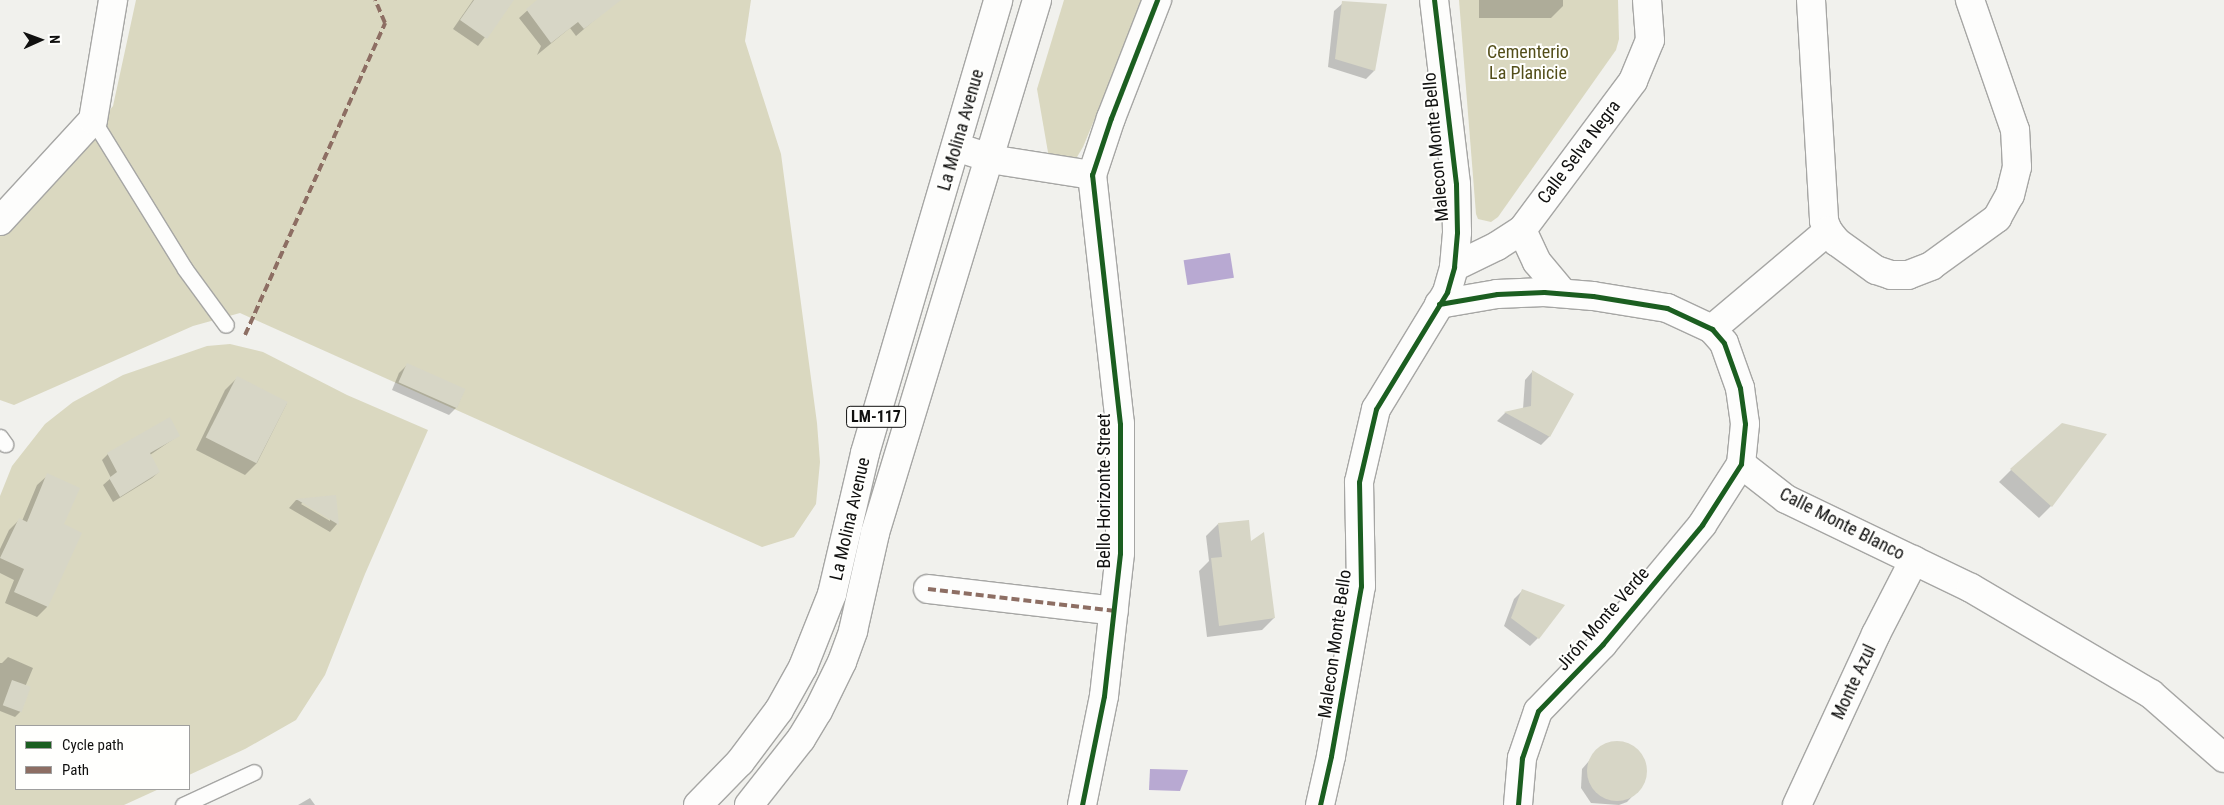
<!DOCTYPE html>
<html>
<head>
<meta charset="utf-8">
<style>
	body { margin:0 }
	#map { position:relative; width:2224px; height:805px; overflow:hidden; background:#f1f1ed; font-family:"Roboto Condensed",sans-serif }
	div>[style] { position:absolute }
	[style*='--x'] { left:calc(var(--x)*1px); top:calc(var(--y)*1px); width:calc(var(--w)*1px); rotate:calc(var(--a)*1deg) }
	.green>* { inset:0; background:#dad8c0 }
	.water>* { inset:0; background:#b8a9d2; transform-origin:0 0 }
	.shadow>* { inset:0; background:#0003 }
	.building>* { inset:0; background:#d7d6c6; transform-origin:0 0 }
	.round { border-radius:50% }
	.roads { filter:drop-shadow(1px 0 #a6a6a4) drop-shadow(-1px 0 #a6a6a4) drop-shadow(0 1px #a6a6a4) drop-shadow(0 -1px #a6a6a4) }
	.lane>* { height:15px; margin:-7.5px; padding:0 7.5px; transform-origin:7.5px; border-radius:7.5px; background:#fdfdfc }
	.street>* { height:28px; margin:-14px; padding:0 14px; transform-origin:14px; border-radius:14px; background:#fdfdfc }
	.secondary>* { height:28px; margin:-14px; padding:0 14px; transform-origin:14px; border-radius:14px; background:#fdfdfc }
	.primary>* { height:28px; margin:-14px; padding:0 14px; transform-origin:14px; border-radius:14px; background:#fdfdfc }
	.quiet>* { height:4px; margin-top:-2px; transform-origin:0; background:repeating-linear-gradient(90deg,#8d6e63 0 8px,transparent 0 12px) }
	.cycleway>* { height:5px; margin:-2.5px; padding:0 2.5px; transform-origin:2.5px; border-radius:2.5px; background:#1b5e20 }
	span { translate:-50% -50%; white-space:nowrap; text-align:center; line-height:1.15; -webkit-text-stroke:4px #fffffd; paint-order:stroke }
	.shield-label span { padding:1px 4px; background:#fffffd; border:1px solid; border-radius:4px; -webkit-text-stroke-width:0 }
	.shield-label { font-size:16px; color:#10100f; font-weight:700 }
	.park-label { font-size:18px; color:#534e19 }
	.street-label { font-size:18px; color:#10100f }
	.legend { position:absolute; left:15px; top:725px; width:175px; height:65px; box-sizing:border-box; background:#fffffd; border:1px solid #9f9f9e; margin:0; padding:6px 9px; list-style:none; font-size:15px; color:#10100f }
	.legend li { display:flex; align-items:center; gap:10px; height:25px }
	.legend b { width:25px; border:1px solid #9f9f9e }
	.north { position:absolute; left:15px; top:15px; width:50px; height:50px; -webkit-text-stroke:4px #fffffd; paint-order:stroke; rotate:88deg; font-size:14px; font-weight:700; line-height:20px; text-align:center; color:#10100f }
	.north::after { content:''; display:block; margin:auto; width:18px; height:22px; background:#10100f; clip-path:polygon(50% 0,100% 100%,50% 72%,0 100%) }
</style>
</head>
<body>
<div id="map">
	<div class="green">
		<i style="clip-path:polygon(136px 0,751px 0,745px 41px,781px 154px,817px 423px,820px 462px,816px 504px,794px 537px,762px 547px,240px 313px,193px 326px,14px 405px,0 400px,0 234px,48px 187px,113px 106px)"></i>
		<i style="clip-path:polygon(1064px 0,1144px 0,1083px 147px,1074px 162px,1049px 158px,1037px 89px)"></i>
		<i style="clip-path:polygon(1459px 0,1618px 0,1619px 39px,1616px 50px,1498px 217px,1491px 222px,1478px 219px,1476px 214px)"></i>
		<i style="clip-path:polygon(230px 344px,263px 352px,347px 395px,428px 430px,365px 574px,325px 675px,296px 720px,245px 749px,189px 775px,189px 726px,16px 726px,16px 789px,159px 789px,124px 805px,0 805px,0 496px,12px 466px,45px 424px,73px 402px,123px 375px,207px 346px)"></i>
	</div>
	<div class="water">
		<i style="left:1230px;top:253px;width:25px;height:47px;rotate:81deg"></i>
		<i style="clip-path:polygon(1150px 769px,1188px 770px,1180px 791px,1149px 790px)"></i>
	</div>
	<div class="shadow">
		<i style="clip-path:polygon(473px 0,501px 0,509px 6px,478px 46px,453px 29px)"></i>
		<i style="clip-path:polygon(539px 0,609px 0,605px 11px,576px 36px,570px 28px,537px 55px,541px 46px,519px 18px)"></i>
		<i style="clip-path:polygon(1479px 0,1563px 0,1563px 6px,1551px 18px,1479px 18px)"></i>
		<i style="clip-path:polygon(1343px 3px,1374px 71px,1366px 79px,1328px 67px,1334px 11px)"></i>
		<i style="clip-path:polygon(407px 365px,464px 390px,457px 407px,449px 415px,392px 390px,399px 373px)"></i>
		<i style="clip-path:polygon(1532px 372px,1573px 394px,1549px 437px,1541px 445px,1497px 421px,1505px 413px,1523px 409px,1525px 380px)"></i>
		<i style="clip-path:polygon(237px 378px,287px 403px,257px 463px,245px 475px,196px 450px,225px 390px)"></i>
		<i style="clip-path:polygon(2105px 435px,2051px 506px,2039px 518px,1999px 482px,2011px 470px)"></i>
		<i style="clip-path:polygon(178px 436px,150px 455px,159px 472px,152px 478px,113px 502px,103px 485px,111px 478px,102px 460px,108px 454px)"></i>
		<i style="clip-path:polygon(48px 475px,62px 525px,47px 607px,37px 617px,5px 603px,14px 580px,0 573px,0 549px,9px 530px,19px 520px,22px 521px,37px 485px)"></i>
		<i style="clip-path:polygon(evenodd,334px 497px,337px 524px,330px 532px,289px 508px,296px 500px,334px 497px,303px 502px,330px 518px,330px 521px,301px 504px,303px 502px)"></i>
		<i style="clip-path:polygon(1218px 524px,1250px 543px,1274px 618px,1262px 630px,1207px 637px,1199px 571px,1209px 561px,1206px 536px)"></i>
		<i style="clip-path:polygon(1522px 591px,1538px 638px,1530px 646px,1504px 626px,1514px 599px)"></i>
		<i style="clip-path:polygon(8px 657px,33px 668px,25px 687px,21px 711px,15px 717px,0 711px,0 663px,2px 663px)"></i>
		<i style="clip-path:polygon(1621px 742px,1638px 751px,1646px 768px,1642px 786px,1627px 802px,1619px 805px,1591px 803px,1581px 788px,1582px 769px,1602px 746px)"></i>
		<i style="clip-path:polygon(310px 798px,315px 805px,298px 805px)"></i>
	</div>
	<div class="building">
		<i style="clip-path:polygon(474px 0,514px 0,487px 39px,460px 20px)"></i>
		<i style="clip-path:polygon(537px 0,621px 0,584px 29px,578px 22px,551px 43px,526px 9px)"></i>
		<i style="clip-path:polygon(1342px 1px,1387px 4px,1375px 71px,1335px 59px)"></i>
		<i style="left:407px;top:363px;width:64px;height:21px;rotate:24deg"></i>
		<i style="clip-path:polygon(1532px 370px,1574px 394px,1550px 437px,1504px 412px,1531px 406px)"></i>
		<i style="left:237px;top:376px;width:57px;height:69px;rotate:27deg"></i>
		<i style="clip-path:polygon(170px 417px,180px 436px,150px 453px,160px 472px,120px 497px,109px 478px,117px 472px,107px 453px)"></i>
		<i style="clip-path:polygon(2062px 423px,2107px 434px,2052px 507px,2010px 469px)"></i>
		<i style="clip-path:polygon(47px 473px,80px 488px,64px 524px,82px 533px,48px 607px,14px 592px,24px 569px,0 558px,19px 518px,27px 522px)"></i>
		<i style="clip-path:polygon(336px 495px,339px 525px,296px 499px)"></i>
		<i style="clip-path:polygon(1249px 520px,1251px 541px,1264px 532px,1275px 618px,1219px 626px,1211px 558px,1222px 557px,1218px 523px)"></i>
		<i style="clip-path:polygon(1522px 589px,1565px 605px,1539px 639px,1511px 618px)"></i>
		<i style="left:12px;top:680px;width:20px;height:27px;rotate:20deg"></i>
		<i class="round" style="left:1587px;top:741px;width:60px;height:60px"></i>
	</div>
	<div class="roads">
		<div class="lane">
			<i style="--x:93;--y:120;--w:175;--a:58.3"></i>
			<i style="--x:185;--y:269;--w:69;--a:53.8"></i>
			<i style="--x:0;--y:437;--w:9;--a:54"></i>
			<i style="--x:183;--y:805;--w:78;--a:-24.9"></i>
		</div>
		<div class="street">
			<i style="--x:1811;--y:0;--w:221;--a:86.6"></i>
			<i style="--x:1824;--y:221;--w:11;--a:68"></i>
			<i style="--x:1828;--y:231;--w:14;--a:51"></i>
			<i style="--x:1837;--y:242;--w:48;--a:35.7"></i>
			<i style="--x:1876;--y:270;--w:16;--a:18"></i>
			<i style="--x:1891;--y:275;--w:17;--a:0"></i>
			<i style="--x:1908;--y:275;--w:25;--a:-21"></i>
			<i style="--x:1931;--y:266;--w:82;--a:-36"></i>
			<i style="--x:1997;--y:218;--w:26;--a:-61"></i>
			<i style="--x:2010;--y:195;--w:29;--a:-76"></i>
			<i style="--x:2017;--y:167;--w:37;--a:-93"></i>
			<i style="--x:2015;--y:130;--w:138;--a:-109.1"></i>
			<i style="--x:0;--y:221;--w:137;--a:-47.4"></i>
			<i style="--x:93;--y:120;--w:122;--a:-80.5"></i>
			<i style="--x:1522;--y:230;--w:35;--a:65"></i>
			<i style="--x:1537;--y:262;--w:40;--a:50"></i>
			<i style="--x:1454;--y:267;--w:48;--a:-26"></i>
			<i style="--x:1497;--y:246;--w:30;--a:-33"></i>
			<i style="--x:1522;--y:230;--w:186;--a:-53.3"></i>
			<i style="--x:1633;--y:81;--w:44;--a:-67.5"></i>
			<i style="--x:1650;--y:40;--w:40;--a:-94.3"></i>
			<i style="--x:1439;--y:304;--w:59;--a:-9.8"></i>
			<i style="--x:1497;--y:294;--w:47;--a:-2.4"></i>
			<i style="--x:1544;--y:292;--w:49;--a:4.7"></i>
			<i style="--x:1593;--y:296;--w:75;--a:9.2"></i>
			<i style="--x:1667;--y:308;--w:50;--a:25"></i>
			<i style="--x:1712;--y:329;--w:18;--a:49"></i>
			<i style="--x:1724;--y:343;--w:48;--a:70.4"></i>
			<i style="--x:1740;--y:388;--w:36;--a:82"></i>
			<i style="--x:1745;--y:424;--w:40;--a:95.7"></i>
			<i style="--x:1741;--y:464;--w:72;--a:122.6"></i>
			<i style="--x:1702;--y:525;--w:155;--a:129.8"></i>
			<i style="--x:1603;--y:644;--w:93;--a:134.1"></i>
			<i style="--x:1538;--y:711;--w:50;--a:108.8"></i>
			<i style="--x:1522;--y:758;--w:47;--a:94.9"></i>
			<i style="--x:1712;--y:329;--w:152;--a:-40.2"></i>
			<i style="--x:1741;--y:464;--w:57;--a:37.9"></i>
			<i style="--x:1786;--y:499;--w:205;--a:25.7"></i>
			<i style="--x:1971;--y:588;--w:209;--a:30.5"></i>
			<i style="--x:2151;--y:694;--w:97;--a:41.2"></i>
			<i style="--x:928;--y:589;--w:187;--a:6.7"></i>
			<i style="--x:1797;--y:805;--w:188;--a:-65.2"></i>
			<i style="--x:1876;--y:634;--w:83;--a:-62.8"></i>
		</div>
		<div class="secondary">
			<i style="--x:956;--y:147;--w:42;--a:18"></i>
			<i style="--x:996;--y:160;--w:97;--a:8.9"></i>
			<i style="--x:1082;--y:805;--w:111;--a:-78.6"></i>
			<i style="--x:1104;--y:696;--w:144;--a:-83.6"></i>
			<i style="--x:1120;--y:553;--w:129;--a:-90"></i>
			<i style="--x:1120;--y:424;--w:251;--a:-96.4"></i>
			<i style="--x:1092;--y:175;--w:60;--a:-71.6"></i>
			<i style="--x:1111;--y:118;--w:127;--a:-68.7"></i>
			<i style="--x:1320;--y:805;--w:50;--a:-77.3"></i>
			<i style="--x:1331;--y:756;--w:173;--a:-80"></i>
			<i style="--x:1361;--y:586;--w:104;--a:-91.1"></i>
			<i style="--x:1359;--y:482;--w:75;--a:-76.9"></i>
			<i style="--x:1376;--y:409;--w:137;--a:-58.7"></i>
			<i style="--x:1447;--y:292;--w:26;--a:-74"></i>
			<i style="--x:1454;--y:267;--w:35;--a:-85"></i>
			<i style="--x:1457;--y:232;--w:48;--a:-91.2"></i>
			<i style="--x:1456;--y:184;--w:185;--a:-96.8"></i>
		</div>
		<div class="primary">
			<i style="--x:698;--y:805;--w:60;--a:-45.7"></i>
			<i style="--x:740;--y:762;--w:65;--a:-53.1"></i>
			<i style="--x:779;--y:710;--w:49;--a:-60.8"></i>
			<i style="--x:803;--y:667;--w:79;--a:-68.3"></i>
			<i style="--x:832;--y:594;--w:145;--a:-76.8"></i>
			<i style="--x:865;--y:453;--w:472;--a:-73.6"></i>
			<i style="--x:749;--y:805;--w:84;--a:-51.8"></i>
			<i style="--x:801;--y:739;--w:33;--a:-59"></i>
			<i style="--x:818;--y:711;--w:55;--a:-63.9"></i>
			<i style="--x:842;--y:662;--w:33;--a:-70"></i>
			<i style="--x:853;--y:631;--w:100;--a:-77.3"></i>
			<i style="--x:875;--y:533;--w:557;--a:-73.09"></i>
		</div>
	</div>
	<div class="quiet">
		<i style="--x:245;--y:335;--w:342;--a:-65.8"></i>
		<i style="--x:385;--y:23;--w:25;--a:-113"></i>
		<i style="--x:928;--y:589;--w:187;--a:6.7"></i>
	</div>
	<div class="cycleway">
		<i style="--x:1439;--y:304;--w:59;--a:-9.8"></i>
		<i style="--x:1497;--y:294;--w:47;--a:-2.4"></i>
		<i style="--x:1544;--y:292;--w:49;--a:4.7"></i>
		<i style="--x:1593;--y:296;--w:75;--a:9.2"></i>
		<i style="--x:1667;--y:308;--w:50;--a:25"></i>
		<i style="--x:1712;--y:329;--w:18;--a:49"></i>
		<i style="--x:1724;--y:343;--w:48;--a:70.4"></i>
		<i style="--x:1740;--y:388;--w:36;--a:82"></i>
		<i style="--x:1745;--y:424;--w:40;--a:95.7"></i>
		<i style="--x:1741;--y:464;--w:72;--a:122.6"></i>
		<i style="--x:1702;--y:525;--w:155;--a:129.8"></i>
		<i style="--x:1603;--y:644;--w:93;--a:134.1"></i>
		<i style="--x:1538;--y:711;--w:50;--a:108.8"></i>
		<i style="--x:1522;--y:758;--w:47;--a:94.9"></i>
		<i style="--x:1082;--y:805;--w:111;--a:-78.6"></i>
		<i style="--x:1104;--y:696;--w:144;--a:-83.6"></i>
		<i style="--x:1120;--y:553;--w:129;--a:-90"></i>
		<i style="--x:1120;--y:424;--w:251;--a:-96.4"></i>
		<i style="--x:1092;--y:175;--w:60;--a:-71.6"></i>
		<i style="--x:1111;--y:118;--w:127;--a:-68.7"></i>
		<i style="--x:1320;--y:805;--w:50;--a:-77.3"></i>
		<i style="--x:1331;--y:756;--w:173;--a:-80"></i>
		<i style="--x:1361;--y:586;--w:104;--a:-91.1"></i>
		<i style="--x:1359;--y:482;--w:75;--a:-76.9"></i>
		<i style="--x:1376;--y:409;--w:137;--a:-58.7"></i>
		<i style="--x:1447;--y:292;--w:26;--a:-74"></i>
		<i style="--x:1454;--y:267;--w:35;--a:-85"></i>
		<i style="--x:1457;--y:232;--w:48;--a:-91.2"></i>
		<i style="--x:1456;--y:184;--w:185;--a:-96.8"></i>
	</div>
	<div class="shield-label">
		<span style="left:876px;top:417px">LM-117</span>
	</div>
	<div class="park-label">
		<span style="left:1528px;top:63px">Cementerio<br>La Planicie</span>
	</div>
	<div class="street-label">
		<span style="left:961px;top:130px;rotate:-74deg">La Molina Avenue</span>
		<span style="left:1436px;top:147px;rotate:-95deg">Malecon Monte Bello</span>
		<span style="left:1579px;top:152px;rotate:-53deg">Calle Selva Negra</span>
		<span style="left:1104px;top:491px;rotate:-90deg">Bello Horizonte Street</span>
		<span style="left:850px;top:519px;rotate:-77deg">La Molina Avenue</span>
		<span style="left:1842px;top:524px;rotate:27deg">Calle Monte Blanco</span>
		<span style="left:1603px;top:619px;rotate:-49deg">Jirón Monte Verde</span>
		<span style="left:1335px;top:644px;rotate:-82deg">Malecon Monte Bello</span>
		<span style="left:1854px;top:682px;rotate:-65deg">Monte Azul</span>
	</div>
	<ul class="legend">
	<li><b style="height:6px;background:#1b5e20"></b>Cycle path</li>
	<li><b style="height:6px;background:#8d6e63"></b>Path</li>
	</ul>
	<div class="north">N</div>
</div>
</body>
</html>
